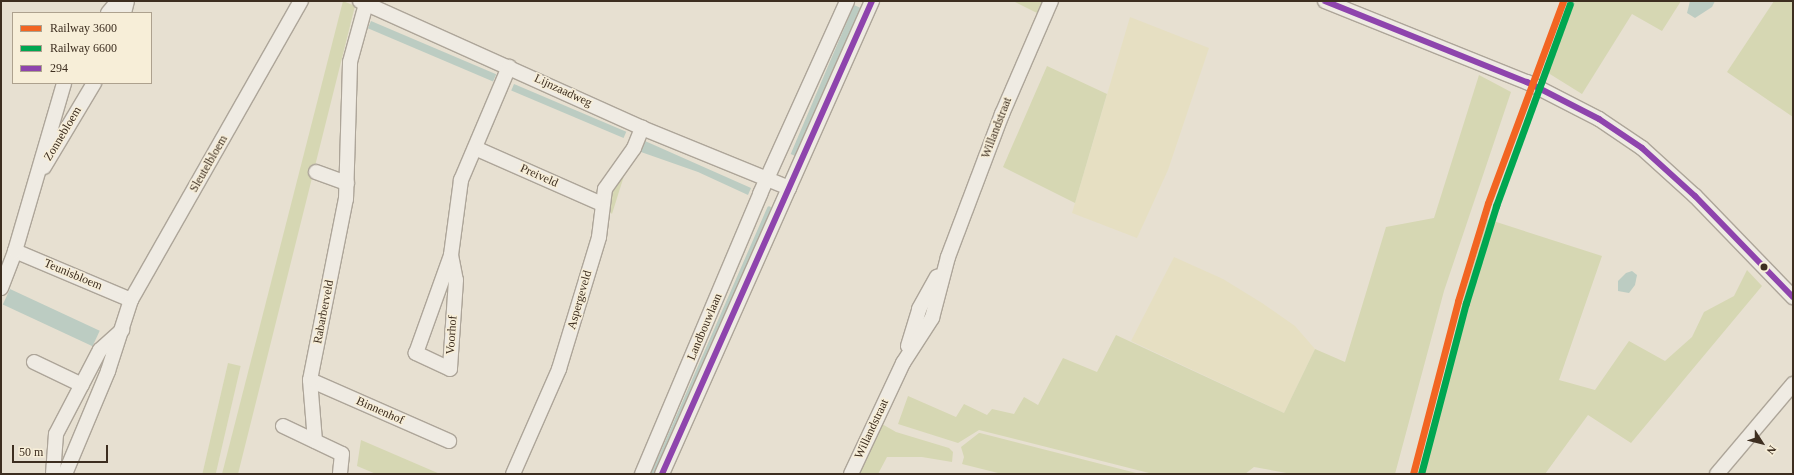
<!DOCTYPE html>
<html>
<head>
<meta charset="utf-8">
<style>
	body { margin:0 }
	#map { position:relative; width:1794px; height:475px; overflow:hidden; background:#e7e0d1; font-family:"Times New Roman",serif }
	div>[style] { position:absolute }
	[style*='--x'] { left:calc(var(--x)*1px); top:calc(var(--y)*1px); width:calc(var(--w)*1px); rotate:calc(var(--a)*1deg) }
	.farmland>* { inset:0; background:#e6dfc2 }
	.green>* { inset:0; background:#d6d7b3; transform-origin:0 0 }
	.water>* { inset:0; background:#bcccc2; transform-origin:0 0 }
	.stream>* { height:4px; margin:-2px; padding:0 2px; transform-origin:2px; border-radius:2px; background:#bcccc2 }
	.roads { filter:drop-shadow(1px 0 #ada599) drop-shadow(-1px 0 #ada599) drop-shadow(0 1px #ada599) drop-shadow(0 -1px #ada599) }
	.minor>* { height:14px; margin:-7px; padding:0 7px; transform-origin:7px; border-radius:7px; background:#efebe3 }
	.bus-1>* { height:6px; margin:-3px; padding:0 3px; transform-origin:3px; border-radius:3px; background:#8e44ad }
	.rail-1>* { height:7px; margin:-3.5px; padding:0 3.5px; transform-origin:3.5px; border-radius:3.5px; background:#f26522 }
	.rail-2>* { height:7px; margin:-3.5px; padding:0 3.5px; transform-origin:3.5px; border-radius:3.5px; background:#00a651 }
	.dots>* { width:11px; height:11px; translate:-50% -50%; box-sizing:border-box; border:2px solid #f7eed8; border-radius:50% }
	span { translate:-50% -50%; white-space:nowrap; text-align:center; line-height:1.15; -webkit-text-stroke:3px #f7eed8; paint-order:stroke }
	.street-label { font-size:12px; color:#3d2e20 }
	.frame { position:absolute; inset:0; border:2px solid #3d2e20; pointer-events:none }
	.legend { position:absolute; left:12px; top:12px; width:140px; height:72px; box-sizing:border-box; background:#f7eed8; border:1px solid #ada18e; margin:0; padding:5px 7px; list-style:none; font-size:12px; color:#3d2e20 }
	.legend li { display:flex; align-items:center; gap:8px; height:20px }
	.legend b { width:20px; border:1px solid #ada18e }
	.north { position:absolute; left:1742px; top:423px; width:40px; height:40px; -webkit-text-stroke:3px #f7eed8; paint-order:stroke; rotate:126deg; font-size:11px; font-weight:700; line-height:16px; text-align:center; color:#3d2e20 }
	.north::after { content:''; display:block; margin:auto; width:14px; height:18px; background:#3d2e20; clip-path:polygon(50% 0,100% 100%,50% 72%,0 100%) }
	.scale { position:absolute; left:12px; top:445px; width:96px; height:18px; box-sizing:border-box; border:2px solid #3d2e20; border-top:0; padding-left:5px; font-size:12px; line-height:14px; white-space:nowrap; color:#3d2e20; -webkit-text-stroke:3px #f7eed8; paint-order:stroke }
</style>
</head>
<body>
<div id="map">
	<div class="farmland">
		<i style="clip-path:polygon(1130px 17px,1209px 48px,1168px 170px,1137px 238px,1072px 213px)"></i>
		<i style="clip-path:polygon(1174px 257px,1223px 279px,1262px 303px,1295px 326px,1315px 349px,1284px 413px,1131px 341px)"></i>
	</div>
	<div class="green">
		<i style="clip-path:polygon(343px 1px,355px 6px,238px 474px,222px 474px)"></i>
		<i style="clip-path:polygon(1013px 1px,1043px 1px,1037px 13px)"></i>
		<i style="clip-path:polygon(1575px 1px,1681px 1px,1662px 31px,1632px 14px,1582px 94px,1545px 71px)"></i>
		<i style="clip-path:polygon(1774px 1px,1793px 1px,1793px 117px,1727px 72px)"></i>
		<i style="clip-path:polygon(1047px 66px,1107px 94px,1075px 203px,1003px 167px)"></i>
		<i style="clip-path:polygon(1479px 75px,1511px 92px,1444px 291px,1395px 474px,1292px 474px,1254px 467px,1245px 474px,1153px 474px,979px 430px,958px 443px,898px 424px,908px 396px,956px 417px,964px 404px,987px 415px,992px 409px,1014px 414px,1024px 397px,1038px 405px,1063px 358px,1097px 372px,1116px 335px,1284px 413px,1315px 349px,1345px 362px,1386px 227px,1434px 218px)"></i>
		<i style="clip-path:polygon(628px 163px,612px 214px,606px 208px,609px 191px)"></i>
		<i style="clip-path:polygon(1487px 219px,1602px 256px,1559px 380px,1595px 390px,1629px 341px,1665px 361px,1692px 337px,1704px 312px,1734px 296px,1747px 270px,1762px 286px,1631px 443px,1588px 415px,1545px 474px,1419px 474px,1463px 300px)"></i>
		<i style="left:228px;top:363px;width:13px;height:114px;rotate:13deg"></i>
		<i style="clip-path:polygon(882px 424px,896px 432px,949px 448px,953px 452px,952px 462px,922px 457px,887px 457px,878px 474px,859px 474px)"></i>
		<i style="clip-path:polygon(979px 433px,980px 433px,1140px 474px,1002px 474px,962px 464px,964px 457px,961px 447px)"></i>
		<i style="clip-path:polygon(361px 440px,440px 474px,376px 474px,357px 466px)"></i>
	</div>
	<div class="water">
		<i style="clip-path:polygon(1690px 1px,1715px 1px,1712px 7px,1695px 18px,1687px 13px)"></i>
		<i style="left:854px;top:5px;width:8px;height:162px;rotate:23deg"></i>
		<i style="left:371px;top:21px;width:136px;height:8px;rotate:23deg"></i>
		<i style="left:514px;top:84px;width:122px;height:7px;rotate:23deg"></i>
		<i style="clip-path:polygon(645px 141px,751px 188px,748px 195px,698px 172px,641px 152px)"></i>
		<i style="clip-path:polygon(1632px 271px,1637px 275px,1635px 285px,1629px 293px,1618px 291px,1618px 281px,1626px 273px)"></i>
		<i style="left:10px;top:289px;width:99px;height:17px;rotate:25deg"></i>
	</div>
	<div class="stream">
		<i style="--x:653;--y:474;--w:290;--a:-66.4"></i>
	</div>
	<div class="roads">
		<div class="minor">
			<i style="--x:360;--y:1;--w:309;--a:24.2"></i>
			<i style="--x:642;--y:128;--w:159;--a:22.2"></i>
			<i style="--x:1325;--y:1;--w:218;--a:21.9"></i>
			<i style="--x:1527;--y:82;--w:81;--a:27.2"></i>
			<i style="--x:1599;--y:119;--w:52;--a:34"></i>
			<i style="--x:1642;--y:148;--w:72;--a:42.2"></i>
			<i style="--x:1695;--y:196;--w:141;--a:45.9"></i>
			<i style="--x:108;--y:13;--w:16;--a:-50"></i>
			<i style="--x:124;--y:13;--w:12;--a:-76"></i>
			<i style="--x:475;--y:148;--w:139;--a:23.8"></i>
			<i style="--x:44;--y:167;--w:98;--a:-59.2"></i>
			<i style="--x:316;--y:172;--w:33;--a:20"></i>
			<i style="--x:15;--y:251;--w:126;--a:22.9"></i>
			<i style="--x:451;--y:255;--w:25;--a:79"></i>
			<i style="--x:456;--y:280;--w:89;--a:93.9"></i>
			<i style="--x:450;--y:369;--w:38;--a:-155"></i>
			<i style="--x:416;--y:353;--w:104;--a:-70.3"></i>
			<i style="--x:451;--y:255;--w:76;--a:-82.4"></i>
			<i style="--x:461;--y:180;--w:123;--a:-67"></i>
			<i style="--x:1;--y:288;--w:40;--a:-69"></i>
			<i style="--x:15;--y:251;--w:175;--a:-73.7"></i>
			<i style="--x:908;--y:346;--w:39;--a:-73"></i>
			<i style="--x:919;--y:309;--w:37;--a:-61"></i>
			<i style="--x:34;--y:362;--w:53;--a:25.6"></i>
			<i style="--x:310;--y:380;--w:152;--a:23.7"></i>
			<i style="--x:283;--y:426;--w:65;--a:25.4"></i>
			<i style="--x:342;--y:454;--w:20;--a:96"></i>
			<i style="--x:315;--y:441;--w:61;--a:-94.7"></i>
			<i style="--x:310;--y:380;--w:185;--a:-78.8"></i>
			<i style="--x:346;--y:199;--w:137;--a:-88.3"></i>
			<i style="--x:350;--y:62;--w:60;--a:-74.6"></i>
			<i style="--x:53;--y:474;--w:40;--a:-85.7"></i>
			<i style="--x:56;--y:434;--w:95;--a:-62.4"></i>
			<i style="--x:100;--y:350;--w:30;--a:-42"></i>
			<i style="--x:65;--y:474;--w:112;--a:-67.3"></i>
			<i style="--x:108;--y:371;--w:75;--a:-72.1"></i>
			<i style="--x:131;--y:300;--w:344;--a:-60.4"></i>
			<i style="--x:513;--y:474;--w:115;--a:-66.3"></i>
			<i style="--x:559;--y:369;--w:138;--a:-73.1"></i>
			<i style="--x:599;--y:237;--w:48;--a:-82.9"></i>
			<i style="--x:605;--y:189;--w:50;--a:-54.7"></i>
			<i style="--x:634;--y:148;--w:22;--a:-68"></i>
			<i style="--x:642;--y:474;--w:304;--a:-67.1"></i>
			<i style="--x:760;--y:194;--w:212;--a:-65.7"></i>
			<i style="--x:662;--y:474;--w:518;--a:-66.06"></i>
			<i style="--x:851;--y:474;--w:123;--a:-64.9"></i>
			<i style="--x:903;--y:363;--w:54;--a:-57.2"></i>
			<i style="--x:932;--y:318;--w:63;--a:-75.3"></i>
			<i style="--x:948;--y:257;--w:153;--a:-69.3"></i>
			<i style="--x:1002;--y:114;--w:123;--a:-66.6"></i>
			<i style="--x:1717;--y:474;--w:118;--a:-49.8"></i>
		</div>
	</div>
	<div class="bus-1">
		<i style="--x:1325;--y:1;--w:218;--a:21.9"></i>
		<i style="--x:1527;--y:82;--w:81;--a:27.2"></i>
		<i style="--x:1599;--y:119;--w:52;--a:34"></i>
		<i style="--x:1642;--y:148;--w:72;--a:42.2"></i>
		<i style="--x:1695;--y:196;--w:141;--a:45.9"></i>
		<i style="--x:662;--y:474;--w:518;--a:-66.06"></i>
	</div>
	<div class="rail-1">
		<i style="--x:1413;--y:474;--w:179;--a:-75.4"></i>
		<i style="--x:1458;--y:301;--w:102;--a:-73"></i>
		<i style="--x:1488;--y:203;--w:215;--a:-69.6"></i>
	</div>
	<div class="rail-2">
		<i style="--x:1421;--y:474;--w:177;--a:-75.3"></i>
		<i style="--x:1466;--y:303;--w:102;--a:-72.8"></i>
		<i style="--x:1496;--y:206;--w:215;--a:-69.9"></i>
	</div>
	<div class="dots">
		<i style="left:1764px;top:267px;background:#3d2e20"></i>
	</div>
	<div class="street-label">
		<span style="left:563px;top:91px;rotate:25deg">Lijnzaadweg</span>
		<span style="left:997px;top:128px;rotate:-69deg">Willandstraat</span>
		<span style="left:63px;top:134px;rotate:-59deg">Zonnebloem</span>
		<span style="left:209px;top:164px;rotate:-60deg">Sleutelbloem</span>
		<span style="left:539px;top:176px;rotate:24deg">Preiveld</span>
		<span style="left:73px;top:275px;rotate:23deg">Teunisbloem</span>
		<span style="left:580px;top:300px;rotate:-74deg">Aspergeveld</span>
		<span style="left:324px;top:312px;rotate:-79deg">Rabarberveld</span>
		<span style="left:705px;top:327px;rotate:-67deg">Landbouwlaan</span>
		<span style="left:452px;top:335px;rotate:-86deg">Voorhof</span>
		<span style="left:380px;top:411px;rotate:24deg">Binnenhof</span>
		<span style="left:872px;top:429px;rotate:-65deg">Willandstraat</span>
	</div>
	<div class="frame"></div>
	<ul class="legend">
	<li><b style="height:5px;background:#f26522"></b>Railway 3600</li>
	<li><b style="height:5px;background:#00a651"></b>Railway 6600</li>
	<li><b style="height:5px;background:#8e44ad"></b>294</li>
	</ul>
	<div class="north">N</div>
	<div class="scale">50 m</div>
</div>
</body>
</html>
